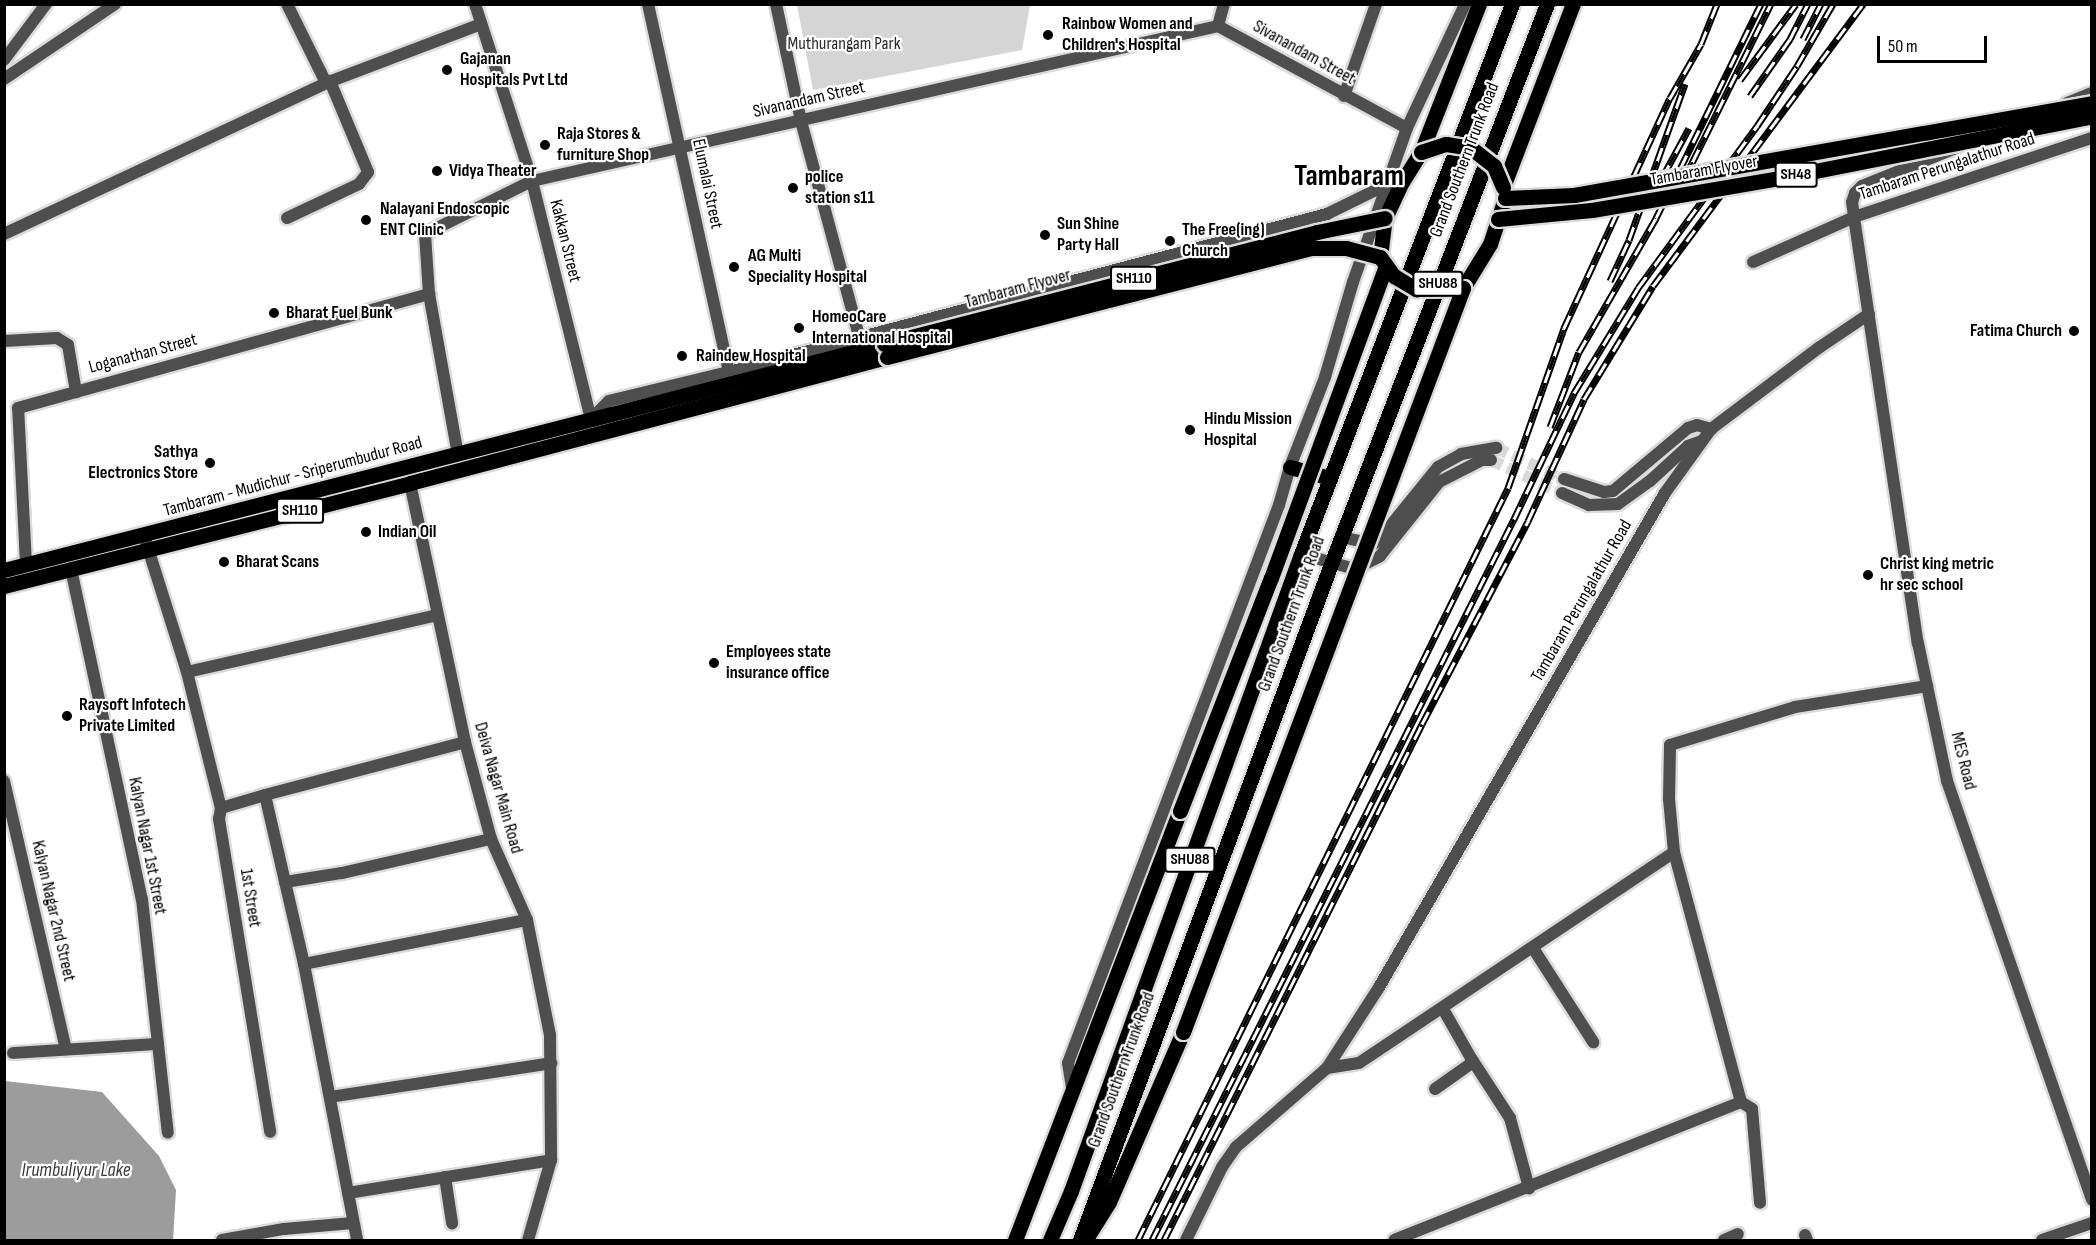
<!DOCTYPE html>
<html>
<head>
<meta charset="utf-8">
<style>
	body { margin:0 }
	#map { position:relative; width:2096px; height:1245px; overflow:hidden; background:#fff; font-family:"Sofia Sans Condensed",sans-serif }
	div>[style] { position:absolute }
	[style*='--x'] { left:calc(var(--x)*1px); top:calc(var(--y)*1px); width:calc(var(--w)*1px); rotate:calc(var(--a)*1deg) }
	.green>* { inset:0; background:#d5d5d5 }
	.water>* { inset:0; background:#9c9c9c }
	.tertiary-tunnel>* { height:12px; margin-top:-6px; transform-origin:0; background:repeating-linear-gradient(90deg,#d9d9d9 0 12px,transparent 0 18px) }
	.roads { filter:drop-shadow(2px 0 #dbdbdb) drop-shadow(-2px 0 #dbdbdb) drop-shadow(0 2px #dbdbdb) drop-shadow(0 -2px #dbdbdb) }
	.minor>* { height:12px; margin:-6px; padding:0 6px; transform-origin:6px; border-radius:6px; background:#4e4e4e }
	.tertiary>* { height:12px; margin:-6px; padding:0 6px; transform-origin:6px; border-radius:6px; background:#4e4e4e }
	.primary>* { height:15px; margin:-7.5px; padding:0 7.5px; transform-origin:7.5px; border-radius:7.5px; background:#000 }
	.rail>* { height:7px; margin-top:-3.5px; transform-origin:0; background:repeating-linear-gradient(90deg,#fff 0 14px,#000 0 28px); box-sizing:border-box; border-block:2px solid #000 }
	.bridges { filter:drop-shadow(2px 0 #dbdbdb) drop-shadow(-2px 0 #dbdbdb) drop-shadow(0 2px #dbdbdb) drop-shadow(0 -2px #dbdbdb) }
	.primary-bridge>* { height:15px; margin:-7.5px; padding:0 7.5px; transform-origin:7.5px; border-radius:7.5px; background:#000 }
	.dots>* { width:16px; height:16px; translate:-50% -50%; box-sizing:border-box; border:3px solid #fff; border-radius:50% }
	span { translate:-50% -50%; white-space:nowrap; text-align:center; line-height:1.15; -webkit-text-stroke:4.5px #fff; paint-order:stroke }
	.shield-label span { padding:2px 4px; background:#fff; border:2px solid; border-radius:4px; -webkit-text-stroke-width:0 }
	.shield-label { font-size:16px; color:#000; font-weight:700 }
	.poi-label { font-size:18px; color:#000; font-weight:700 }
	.left { translate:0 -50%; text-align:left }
	.right { translate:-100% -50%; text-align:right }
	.park-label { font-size:18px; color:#2c2c2c }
	.street-label { font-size:18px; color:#000 }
	.water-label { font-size:20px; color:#3d3d3d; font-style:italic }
	.town-label { font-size:30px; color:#000; font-weight:700 }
	.frame { position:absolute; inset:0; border:6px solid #000; pointer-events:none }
	.scale { position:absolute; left:1877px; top:36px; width:110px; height:27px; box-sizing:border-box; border:3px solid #000; border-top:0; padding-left:8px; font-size:18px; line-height:21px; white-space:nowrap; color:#000; -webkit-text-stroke:4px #fff; paint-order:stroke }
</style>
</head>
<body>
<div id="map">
	<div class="green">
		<i style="clip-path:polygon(797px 5px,797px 4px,1030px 5px,1022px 50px,813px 90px)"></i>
	</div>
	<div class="water">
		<i style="clip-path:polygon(5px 1081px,102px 1092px,159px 1156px,176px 1190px,173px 1240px,5px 1240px)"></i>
	</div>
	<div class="tertiary-tunnel">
		<i style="--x:1496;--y:448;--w:75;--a:24.5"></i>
		<i style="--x:1491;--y:460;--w:78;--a:24.9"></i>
	</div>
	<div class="roads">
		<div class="minor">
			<i style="--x:287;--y:4;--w:88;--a:63.7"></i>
			<i style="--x:475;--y:4;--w:186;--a:72.1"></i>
			<i style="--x:532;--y:181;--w:245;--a:76.1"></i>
			<i style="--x:648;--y:4;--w:377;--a:77.6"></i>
			<i style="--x:776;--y:4;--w:120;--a:77.9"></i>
			<i style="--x:801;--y:121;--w:223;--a:74.9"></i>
			<i style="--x:1218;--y:26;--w:23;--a:-75"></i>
			<i style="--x:4;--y:60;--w:70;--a:-53.1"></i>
			<i style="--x:4;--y:79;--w:134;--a:-34"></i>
			<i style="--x:1344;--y:96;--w:97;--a:-70.8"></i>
			<i style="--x:287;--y:218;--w:80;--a:-25.3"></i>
			<i style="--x:359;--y:184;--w:15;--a:-53"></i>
			<i style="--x:368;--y:172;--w:99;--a:-112.7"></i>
			<i style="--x:4;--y:234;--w:356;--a:-25.1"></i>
			<i style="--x:326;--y:83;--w:166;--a:-20.8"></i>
			<i style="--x:1753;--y:262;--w:111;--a:-24"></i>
			<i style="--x:4;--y:341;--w:53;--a:-3.2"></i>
			<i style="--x:57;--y:338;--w:13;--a:32"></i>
			<i style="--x:68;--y:345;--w:48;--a:80.3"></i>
			<i style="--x:458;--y:455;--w:164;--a:-100.2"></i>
			<i style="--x:429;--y:294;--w:60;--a:-93.8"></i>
			<i style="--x:425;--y:234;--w:119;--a:-26.4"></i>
			<i style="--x:532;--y:181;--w:703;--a:-12.73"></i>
			<i style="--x:1218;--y:26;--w:215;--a:28.4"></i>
			<i style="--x:410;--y:483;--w:265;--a:78"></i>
			<i style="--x:465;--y:742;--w:100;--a:75"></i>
			<i style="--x:491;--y:839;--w:89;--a:66"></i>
			<i style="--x:527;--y:920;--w:117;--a:78.7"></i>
			<i style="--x:550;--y:1035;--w:125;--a:89.5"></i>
			<i style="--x:551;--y:1160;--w:83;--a:106"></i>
			<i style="--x:146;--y:542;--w:136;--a:72.5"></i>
			<i style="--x:187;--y:672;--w:140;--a:76"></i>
			<i style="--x:221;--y:808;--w:11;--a:100"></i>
			<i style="--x:219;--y:819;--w:317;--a:80.7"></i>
			<i style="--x:26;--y:564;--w:156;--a:-92.9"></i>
			<i style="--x:18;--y:408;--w:427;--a:-15.5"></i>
			<i style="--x:71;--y:569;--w:338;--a:77.9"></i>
			<i style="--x:142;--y:899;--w:235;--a:83.7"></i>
			<i style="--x:187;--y:672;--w:256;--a:-12.8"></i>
			<i style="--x:4;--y:781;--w:275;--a:77"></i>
			<i style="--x:265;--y:795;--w:207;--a:-14.8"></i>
			<i style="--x:221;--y:808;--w:46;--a:-16.5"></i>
			<i style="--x:265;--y:795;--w:173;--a:77"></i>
			<i style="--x:304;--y:964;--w:281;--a:79.1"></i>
			<i style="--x:1674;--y:852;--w:53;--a:-95.4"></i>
			<i style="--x:1669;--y:799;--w:54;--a:-88.9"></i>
			<i style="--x:1670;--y:745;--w:131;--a:-16.9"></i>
			<i style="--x:1795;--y:707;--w:134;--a:-9"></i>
			<i style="--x:285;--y:882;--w:58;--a:-9"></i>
			<i style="--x:342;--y:873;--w:153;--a:-12.9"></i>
			<i style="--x:1533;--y:948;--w:112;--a:57.4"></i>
			<i style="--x:304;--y:964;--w:227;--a:-11.2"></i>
			<i style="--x:1443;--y:1009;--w:56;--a:60.3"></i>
			<i style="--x:1471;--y:1058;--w:72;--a:57"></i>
			<i style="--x:1510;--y:1118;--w:73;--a:74.8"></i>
			<i style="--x:13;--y:1053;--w:145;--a:-3.6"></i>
			<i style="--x:1327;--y:1068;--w:32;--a:-9"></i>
			<i style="--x:1359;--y:1063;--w:379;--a:-33.8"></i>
			<i style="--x:1674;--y:852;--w:259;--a:75"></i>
			<i style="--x:1741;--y:1102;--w:373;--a:158.3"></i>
			<i style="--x:1435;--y:1089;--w:47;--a:-35.4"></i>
			<i style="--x:330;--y:1097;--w:224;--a:-8.7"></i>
			<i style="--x:1741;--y:1102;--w:13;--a:32"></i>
			<i style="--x:1752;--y:1109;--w:94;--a:85.1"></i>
			<i style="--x:445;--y:1177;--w:47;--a:81.3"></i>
			<i style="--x:348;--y:1193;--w:206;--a:-9.2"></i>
			<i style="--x:1805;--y:1235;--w:5;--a:68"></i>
			<i style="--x:222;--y:1240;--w:63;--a:-10.1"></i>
			<i style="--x:284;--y:1229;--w:69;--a:-5"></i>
			<i style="--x:1724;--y:1240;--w:15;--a:-23"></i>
			<i style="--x:2042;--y:1240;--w:53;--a:-18.8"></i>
		</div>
		<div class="tertiary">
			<i style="--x:2067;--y:103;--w:27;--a:-22"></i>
			<i style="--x:1956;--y:148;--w:101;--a:158"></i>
			<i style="--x:1862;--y:186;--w:10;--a:135"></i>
			<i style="--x:1855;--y:193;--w:9;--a:108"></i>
			<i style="--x:1852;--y:202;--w:15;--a:82"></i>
			<i style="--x:1854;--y:217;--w:431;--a:81.5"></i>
			<i style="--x:1918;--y:643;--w:141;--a:78.1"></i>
			<i style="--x:1947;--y:781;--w:443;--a:70.9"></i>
			<i style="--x:1854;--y:217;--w:251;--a:-18.4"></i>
			<i style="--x:591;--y:419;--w:25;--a:-45"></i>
			<i style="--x:609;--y:401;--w:123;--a:-13.6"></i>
			<i style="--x:729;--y:372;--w:619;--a:-14.8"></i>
			<i style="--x:1327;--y:214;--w:68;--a:-26.2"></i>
			<i style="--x:1564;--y:479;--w:42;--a:18"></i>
			<i style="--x:1604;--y:492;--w:9;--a:-6"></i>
			<i style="--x:1613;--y:491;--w:98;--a:-40"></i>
			<i style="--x:1688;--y:428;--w:9;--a:-18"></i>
			<i style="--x:1697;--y:425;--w:15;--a:16"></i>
			<i style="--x:1562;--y:493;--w:30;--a:24"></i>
			<i style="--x:1589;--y:505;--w:29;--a:-2"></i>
			<i style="--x:1618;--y:504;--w:39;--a:-36"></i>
			<i style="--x:1650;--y:481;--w:52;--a:-42.6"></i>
			<i style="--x:1688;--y:446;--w:15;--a:-20"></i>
			<i style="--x:1341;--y:537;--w:33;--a:12"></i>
			<i style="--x:1373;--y:544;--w:6;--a:-31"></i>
			<i style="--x:1378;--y:541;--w:95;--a:-51"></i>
			<i style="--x:1438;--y:467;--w:26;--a:-29"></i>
			<i style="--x:1461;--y:454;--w:36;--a:-10"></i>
			<i style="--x:1301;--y:554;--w:56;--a:15.5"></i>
			<i style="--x:1355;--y:569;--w:28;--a:-27"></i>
			<i style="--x:1380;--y:556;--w:95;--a:-51.4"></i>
			<i style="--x:1439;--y:482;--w:48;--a:-27.1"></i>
			<i style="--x:1482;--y:460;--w:9;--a:0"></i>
			<i style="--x:1072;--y:1088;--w:25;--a:-99"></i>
			<i style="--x:1068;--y:1063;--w:597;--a:-69.29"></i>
			<i style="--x:1279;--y:505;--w:40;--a:-74"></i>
			<i style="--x:1290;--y:467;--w:97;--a:-68.7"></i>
			<i style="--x:1325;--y:377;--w:99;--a:-73.6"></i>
			<i style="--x:1353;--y:282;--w:163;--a:-70.7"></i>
			<i style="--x:1407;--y:128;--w:137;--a:-64.9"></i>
			<i style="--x:1186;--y:1240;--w:81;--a:-63.7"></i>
			<i style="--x:1222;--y:1167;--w:24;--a:-55"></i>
			<i style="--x:1236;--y:1147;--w:121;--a:-41"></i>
			<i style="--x:1327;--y:1068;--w:94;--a:-57.2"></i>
			<i style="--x:1378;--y:989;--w:573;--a:-59.95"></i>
			<i style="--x:1665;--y:493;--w:79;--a:-54.3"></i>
			<i style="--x:1711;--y:429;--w:136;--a:-37"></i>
			<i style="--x:1820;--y:347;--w:59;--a:-34"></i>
		</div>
		<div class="primary">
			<i style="--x:1380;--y:257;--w:39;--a:-83"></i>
			<i style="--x:1385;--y:218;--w:40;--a:-65"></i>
			<i style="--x:1402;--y:182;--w:36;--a:-58"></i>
			<i style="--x:1421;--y:152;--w:159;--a:-68.6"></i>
			<i style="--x:1463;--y:288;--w:52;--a:-58.5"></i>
			<i style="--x:1490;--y:244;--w:48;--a:-71.9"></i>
			<i style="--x:1505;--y:198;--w:11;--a:-100"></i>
			<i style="--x:1503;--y:187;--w:196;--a:-69.1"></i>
			<i style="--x:1290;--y:467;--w:41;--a:15.4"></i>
			<i style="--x:4;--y:570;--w:909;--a:-14.4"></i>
			<i style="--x:4;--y:586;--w:419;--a:-14.2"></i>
			<i style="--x:410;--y:483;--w:493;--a:-14.8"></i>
			<i style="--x:1089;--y:1234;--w:38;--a:-58"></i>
			<i style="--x:1109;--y:1202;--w:185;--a:-66.5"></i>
			<i style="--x:1015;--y:1240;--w:460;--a:-69"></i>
			<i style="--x:1050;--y:1240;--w:53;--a:-66.8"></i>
			<i style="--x:1071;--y:1191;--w:677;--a:-70.15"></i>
			<i style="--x:1301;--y:554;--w:589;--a:-69.01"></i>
			<i style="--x:1080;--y:1240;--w:721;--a:-69.63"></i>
			<i style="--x:1331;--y:564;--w:600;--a:-68.91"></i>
		</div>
	</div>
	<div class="rail">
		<i style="--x:1803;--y:39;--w:39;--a:-63"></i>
		<i style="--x:1740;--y:80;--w:94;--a:-53.6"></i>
		<i style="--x:1750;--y:96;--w:70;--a:-54.9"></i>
		<i style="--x:1790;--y:39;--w:39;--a:-63"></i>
		<i style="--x:1680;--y:187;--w:204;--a:-63.6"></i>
		<i style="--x:1649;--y:202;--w:84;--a:-61.6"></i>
		<i style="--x:1610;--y:281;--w:45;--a:-65.1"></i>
		<i style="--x:1629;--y:240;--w:166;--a:-70.3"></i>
		<i style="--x:1550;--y:427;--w:80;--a:-68.9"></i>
		<i style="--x:1579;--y:352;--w:155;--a:-60.1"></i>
		<i style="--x:1656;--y:218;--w:238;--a:-63.9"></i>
		<i style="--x:1138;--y:1240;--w:838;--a:-63.8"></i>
		<i style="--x:1508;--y:488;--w:170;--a:-70.7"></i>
		<i style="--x:1564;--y:328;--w:253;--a:-65.3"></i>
		<i style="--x:1670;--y:98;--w:62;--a:-60.1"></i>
		<i style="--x:1701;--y:44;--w:43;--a:-68.2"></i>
		<i style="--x:1152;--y:1240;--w:807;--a:-63.34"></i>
		<i style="--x:1514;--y:519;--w:140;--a:-64.5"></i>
		<i style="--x:1574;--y:393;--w:123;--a:-58.6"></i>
		<i style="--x:1638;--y:288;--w:201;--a:-53.7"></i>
		<i style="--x:1757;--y:126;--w:72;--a:-56.3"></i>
		<i style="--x:1797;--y:66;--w:72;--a:-59.9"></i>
		<i style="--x:1164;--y:1240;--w:577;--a:-63.43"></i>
		<i style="--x:1422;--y:724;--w:229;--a:-62.4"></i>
		<i style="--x:1528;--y:521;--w:134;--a:-65.3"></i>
		<i style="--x:1584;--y:399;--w:132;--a:-58.6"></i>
		<i style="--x:1653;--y:286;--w:352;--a:-53.3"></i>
	</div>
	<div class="bridges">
		<div class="primary-bridge">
			<i style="--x:1421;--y:152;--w:26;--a:-18"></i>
			<i style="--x:1446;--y:144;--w:25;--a:9"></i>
			<i style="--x:1471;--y:148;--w:29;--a:38"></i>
			<i style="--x:1494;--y:166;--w:23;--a:67"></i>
			<i style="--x:1505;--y:198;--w:69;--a:-2.5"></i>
			<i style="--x:1574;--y:195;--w:526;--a:-10.07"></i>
			<i style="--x:1498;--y:219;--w:94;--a:-5.5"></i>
			<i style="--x:1592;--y:210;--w:191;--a:-9.7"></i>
			<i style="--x:1780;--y:178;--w:318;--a:-11.2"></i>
			<i style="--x:884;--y:344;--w:447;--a:-14.5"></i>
			<i style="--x:1317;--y:232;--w:69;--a:-11.6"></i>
			<i style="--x:887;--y:357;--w:439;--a:-14.4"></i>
			<i style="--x:1312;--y:248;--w:34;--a:0"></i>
			<i style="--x:1346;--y:248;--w:35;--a:15"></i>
			<i style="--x:1380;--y:257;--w:24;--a:54"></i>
			<i style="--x:1394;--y:276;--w:26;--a:31"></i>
			<i style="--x:1416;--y:289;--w:47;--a:-1.2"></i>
			<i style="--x:1463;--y:288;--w:795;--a:110.62"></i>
			<i style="--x:1180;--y:811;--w:250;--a:-68.7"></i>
			<i style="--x:1271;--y:578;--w:333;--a:-69.8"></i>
		</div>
	</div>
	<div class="dots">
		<i style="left:1048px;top:35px;background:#000"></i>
		<i style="left:447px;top:70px;background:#000"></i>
		<i style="left:545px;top:145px;background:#000"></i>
		<i style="left:437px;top:171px;background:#000"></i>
		<i style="left:793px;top:188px;background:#000"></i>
		<i style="left:366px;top:220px;background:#000"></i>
		<i style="left:1045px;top:235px;background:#000"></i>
		<i style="left:1170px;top:241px;background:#000"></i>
		<i style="left:734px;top:267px;background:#000"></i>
		<i style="left:274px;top:313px;background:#000"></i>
		<i style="left:799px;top:328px;background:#000"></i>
		<i style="left:2074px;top:331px;background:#000"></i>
		<i style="left:682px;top:356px;background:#000"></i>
		<i style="left:1190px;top:430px;background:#000"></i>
		<i style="left:210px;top:463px;background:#000"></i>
		<i style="left:366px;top:532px;background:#000"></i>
		<i style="left:224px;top:562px;background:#000"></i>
		<i style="left:1868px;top:575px;background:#000"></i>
		<i style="left:714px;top:663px;background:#000"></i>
		<i style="left:67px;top:716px;background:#000"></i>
	</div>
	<div class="shield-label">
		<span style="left:1796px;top:175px">SH48</span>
		<span style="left:1134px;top:279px">SH110</span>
		<span style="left:1438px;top:284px">SHU88</span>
		<span style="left:300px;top:511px">SH110</span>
		<span style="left:1190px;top:860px">SHU88</span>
	</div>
	<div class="poi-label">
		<span class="left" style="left:1062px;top:35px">Rainbow Women and<br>Children's Hospital</span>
		<span class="left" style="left:460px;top:70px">Gajanan<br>Hospitals Pvt Ltd</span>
		<span class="left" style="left:557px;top:145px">Raja Stores &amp;<br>furniture Shop</span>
		<span class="left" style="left:449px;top:171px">Vidya Theater</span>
		<span class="left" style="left:805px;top:188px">police<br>station s11</span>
		<span class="left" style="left:380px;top:220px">Nalayani Endoscopic<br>ENT Clinic</span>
		<span class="left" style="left:1057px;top:235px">Sun Shine<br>Party Hall</span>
		<span class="left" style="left:1182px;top:241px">The Free(ing)<br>Church</span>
		<span class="left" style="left:748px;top:267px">AG Multi<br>Speciality Hospital</span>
		<span class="left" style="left:286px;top:313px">Bharat Fuel Bunk</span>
		<span class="left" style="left:812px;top:328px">HomeoCare<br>International Hospital</span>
		<span class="right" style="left:2062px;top:331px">Fatima Church</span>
		<span class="left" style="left:696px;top:356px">Raindew Hospital</span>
		<span class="left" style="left:1204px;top:430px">Hindu Mission<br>Hospital</span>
		<span class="right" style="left:198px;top:463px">Sathya<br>Electronics Store</span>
		<span class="left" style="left:378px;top:532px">Indian Oil</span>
		<span class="left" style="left:236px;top:562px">Bharat Scans</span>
		<span class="left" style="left:1880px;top:575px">Christ king metric<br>hr sec school</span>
		<span class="left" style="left:726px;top:663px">Employees state<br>insurance office</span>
		<span class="left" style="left:79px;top:716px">Raysoft Infotech<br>Private Limited</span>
	</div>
	<div class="park-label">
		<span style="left:844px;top:44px">Muthurangam Park</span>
	</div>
	<div class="street-label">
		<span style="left:1304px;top:53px;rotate:29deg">Sivanandam Street</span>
		<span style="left:809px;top:100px;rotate:-13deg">Sivanandam Street</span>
		<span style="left:1465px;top:160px;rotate:-69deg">Grand Southern Trunk Road</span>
		<span style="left:1947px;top:167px;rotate:-18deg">Tambaram Perungalathur Road</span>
		<span style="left:1704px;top:171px;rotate:-10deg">Tambaram Flyover</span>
		<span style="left:707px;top:184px;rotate:78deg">Elumalai Street</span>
		<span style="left:565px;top:241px;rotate:76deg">Kakkan Street</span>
		<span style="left:1018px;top:289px;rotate:-15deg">Tambaram Flyover</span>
		<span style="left:143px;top:354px;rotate:-15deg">Loganathan Street</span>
		<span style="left:293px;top:477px;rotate:-15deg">Tambaram - Mudichur - Sriperumbudur Road</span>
		<span style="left:1582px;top:601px;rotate:-60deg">Tambaram Perungalathur Road</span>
		<span style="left:1292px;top:614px;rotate:-70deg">Grand Southern Trunk Road</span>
		<span style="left:1963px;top:761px;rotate:76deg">MES Road</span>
		<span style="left:498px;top:788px;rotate:74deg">Deiva Nagar Main Road</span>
		<span style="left:147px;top:846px;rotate:79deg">Kalyan Nagar 1st Street</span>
		<span style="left:250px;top:898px;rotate:81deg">1st Street</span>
		<span style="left:53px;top:911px;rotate:77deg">Kalyan Nagar 2nd Street</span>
		<span style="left:1122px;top:1070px;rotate:-70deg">Grand Southern Trunk Road</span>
	</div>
	<div class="water-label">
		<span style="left:76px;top:1170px">Irumbuliyur Lake</span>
	</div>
	<div class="town-label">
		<span style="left:1349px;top:176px">Tambaram</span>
	</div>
	<div class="frame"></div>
	<div class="scale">50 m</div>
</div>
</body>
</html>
